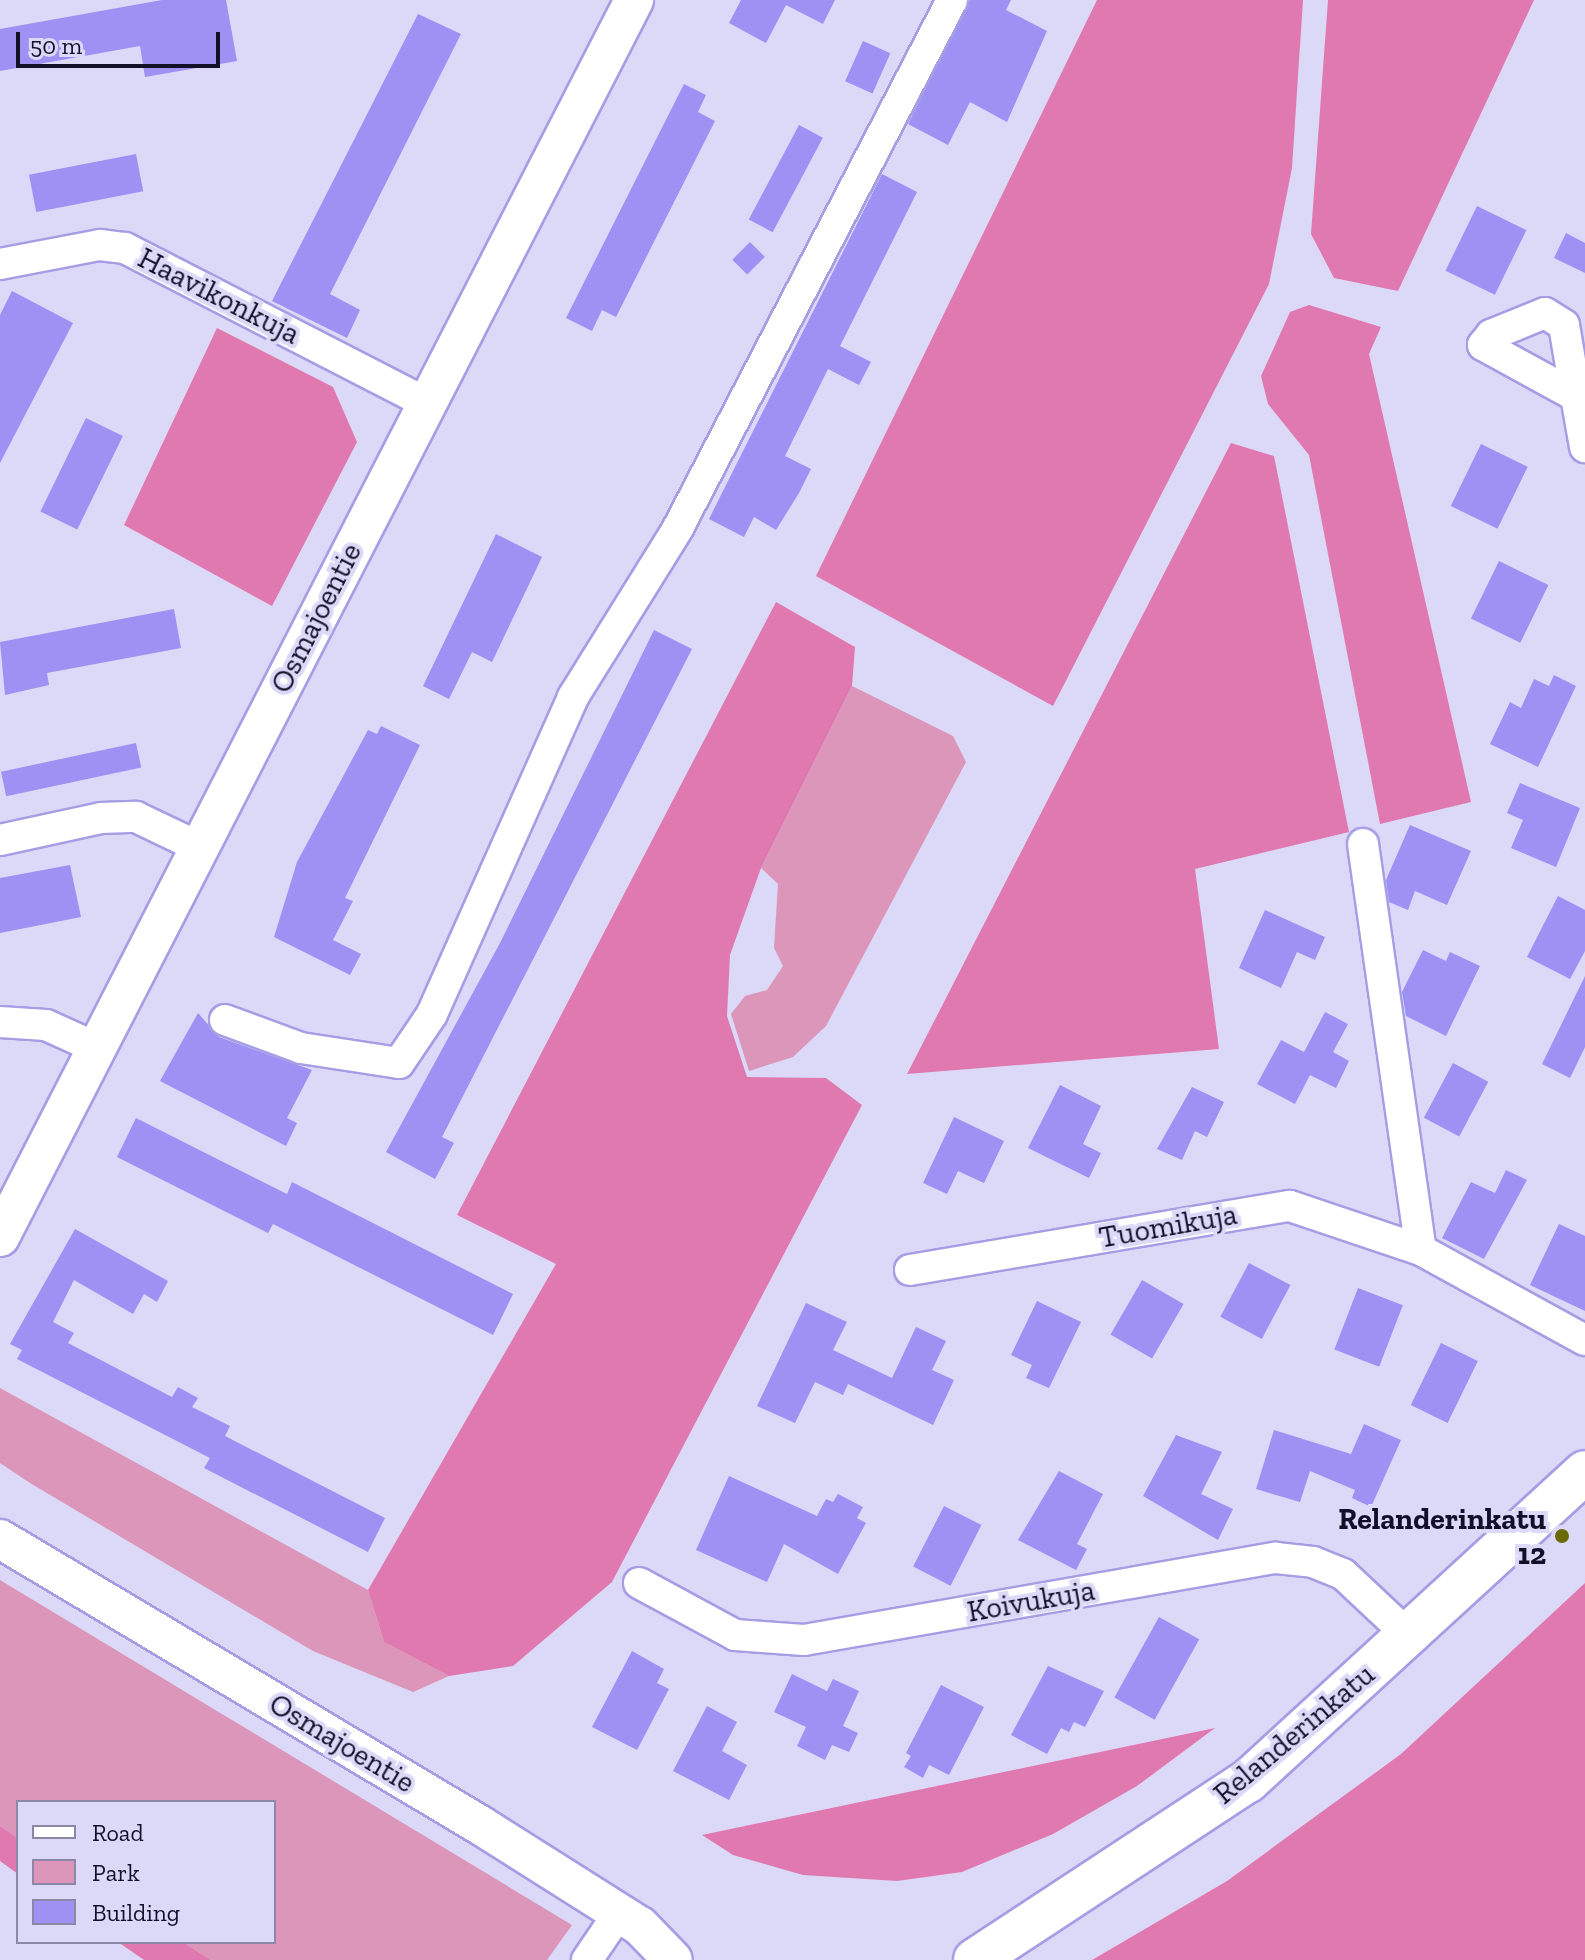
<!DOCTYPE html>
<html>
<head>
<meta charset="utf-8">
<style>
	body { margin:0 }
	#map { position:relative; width:1585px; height:1960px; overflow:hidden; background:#dbd9f7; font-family:"Zilla Slab",serif }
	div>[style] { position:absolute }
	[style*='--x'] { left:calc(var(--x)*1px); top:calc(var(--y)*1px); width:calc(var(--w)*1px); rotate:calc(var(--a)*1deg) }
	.green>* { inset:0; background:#db96b9 }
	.forest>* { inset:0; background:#e079b0 }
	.building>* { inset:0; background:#9d91f4; transform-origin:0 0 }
	.roads { filter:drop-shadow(2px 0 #a59ee4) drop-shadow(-2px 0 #a59ee4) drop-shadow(0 2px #a59ee4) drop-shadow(0 -2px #a59ee4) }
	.minor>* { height:30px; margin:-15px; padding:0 15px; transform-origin:15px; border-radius:15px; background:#fff }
	.tertiary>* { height:38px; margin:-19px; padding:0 19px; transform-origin:19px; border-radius:19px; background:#fff }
	.secondary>* { height:42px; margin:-21px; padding:0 21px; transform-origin:21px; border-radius:21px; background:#fff }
	.dots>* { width:22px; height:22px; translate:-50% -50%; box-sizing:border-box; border:4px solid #dbd9f7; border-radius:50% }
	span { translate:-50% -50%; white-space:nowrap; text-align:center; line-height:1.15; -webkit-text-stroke:8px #dbd9f7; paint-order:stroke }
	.street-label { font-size:30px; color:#130f29 }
	.poi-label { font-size:30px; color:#130f29; font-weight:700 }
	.right { translate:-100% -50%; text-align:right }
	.legend { position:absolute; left:16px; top:1800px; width:260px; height:144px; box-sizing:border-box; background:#dbd9f7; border:2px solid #8b88a5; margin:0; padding:10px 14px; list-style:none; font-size:24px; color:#130f29 }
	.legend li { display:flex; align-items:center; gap:16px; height:40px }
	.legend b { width:40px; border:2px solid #8b88a5 }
	.scale { position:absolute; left:16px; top:32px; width:204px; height:36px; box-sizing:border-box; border:4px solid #130f29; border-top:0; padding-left:10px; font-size:24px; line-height:28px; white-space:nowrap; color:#130f29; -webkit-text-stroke:6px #dbd9f7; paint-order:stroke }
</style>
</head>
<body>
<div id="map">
	<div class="green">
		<i style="clip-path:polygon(852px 686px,953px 736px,966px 762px,826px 1026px,793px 1057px,749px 1071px,731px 1014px,745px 996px,767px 990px,783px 966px,774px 948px,778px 884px,761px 868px)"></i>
		<i style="clip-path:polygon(0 1388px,368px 1590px,384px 1642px,449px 1676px,413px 1692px,313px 1651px,30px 1483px,0 1463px)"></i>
		<i style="clip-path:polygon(0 1580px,572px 1925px,547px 1960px,211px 1960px,183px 1942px,274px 1942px,274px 1802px,18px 1802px,18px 1838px,0 1826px)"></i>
	</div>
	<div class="forest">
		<i style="clip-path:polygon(1097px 0,1303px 0,1292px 168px,1269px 284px,1053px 706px,816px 576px)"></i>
		<i style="clip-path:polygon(1328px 0,1534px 0,1398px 291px,1334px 278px,1311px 234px)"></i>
		<i style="clip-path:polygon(1309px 305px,1381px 327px,1369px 354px,1471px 802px,1380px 824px,1309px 455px,1268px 404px,1261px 376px,1290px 312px)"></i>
		<i style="clip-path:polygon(217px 328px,333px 387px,357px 442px,272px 606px,124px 525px)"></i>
		<i style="clip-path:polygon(1231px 443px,1274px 456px,1349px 832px,1195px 869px,1219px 1049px,907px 1074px)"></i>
		<i style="clip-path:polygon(776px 602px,855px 647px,852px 686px,761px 868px,730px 955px,727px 1016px,747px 1077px,826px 1078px,862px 1105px,612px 1582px,513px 1666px,449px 1676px,384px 1642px,368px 1590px,556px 1264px,457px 1215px)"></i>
		<i style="clip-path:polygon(1585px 1583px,1585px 1960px,1092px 1960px,1227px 1881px,1401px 1754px)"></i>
		<i style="clip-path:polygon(1215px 1728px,1137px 1786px,1053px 1834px,962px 1872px,897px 1881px,803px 1875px,733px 1855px,702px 1835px)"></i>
		<i style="clip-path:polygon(0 1826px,18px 1838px,18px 1874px,0 1861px)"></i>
		<i style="clip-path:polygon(118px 1942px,183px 1942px,211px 1960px,144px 1960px)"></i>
	</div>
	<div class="building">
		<i style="clip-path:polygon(162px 0,226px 0,237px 61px,145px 77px,140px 46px,0 71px,0 29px)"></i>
		<i style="clip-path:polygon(741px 0,835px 0,823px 24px,786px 5px,766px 43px,729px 23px)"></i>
		<i style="clip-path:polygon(970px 0,1011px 0,1006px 10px,1047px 31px,1007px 122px,970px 102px,948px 145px,908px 124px)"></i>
		<i style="clip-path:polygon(418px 14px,461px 34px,330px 294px,360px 310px,347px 338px,272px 301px)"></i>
		<i style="left:863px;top:41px;width:30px;height:44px;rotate:24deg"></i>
		<i style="clip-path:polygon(684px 84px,706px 95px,698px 112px,715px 121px,616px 317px,602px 310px,592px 331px,566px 318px)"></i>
		<i style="left:799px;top:125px;width:27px;height:107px;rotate:28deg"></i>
		<i style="left:136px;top:154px;width:38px;height:109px;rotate:79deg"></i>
		<i style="clip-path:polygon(882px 174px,917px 192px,840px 346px,871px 362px,859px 385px,828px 369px,785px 456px,811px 469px,799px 493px,776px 530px,754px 517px,744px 537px,709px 519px)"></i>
		<i style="left:1477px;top:206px;width:55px;height:72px;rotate:26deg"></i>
		<i style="clip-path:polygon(1566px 233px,1585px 243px,1585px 273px,1554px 258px)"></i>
		<i style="left:750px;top:242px;width:21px;height:25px;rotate:45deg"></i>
		<i style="clip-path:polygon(12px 291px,73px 323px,0 463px,0 315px)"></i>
		<i style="left:86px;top:418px;width:41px;height:104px;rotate:26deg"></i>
		<i style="left:1481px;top:444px;width:52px;height:69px;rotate:26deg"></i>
		<i style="clip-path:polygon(496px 534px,542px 557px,492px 662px,472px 652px,449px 699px,423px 686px)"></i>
		<i style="left:1499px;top:561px;width:55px;height:64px;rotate:26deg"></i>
		<i style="clip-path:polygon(174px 609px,181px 648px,47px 673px,49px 685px,5px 695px,0 642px)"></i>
		<i style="clip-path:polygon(654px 630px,692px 649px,442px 1137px,454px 1143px,435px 1179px,386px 1152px,500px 943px)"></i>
		<i style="clip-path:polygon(1554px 675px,1576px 686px,1538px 767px,1490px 744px,1510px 702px,1521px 708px,1534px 679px,1549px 686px)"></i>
		<i style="clip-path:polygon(381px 726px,420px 745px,345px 898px,353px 901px,333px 940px,361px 954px,350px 975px,274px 937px,297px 862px,368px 730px,377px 734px)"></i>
		<i style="left:136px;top:743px;width:25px;height:138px;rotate:78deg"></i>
		<i style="clip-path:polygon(1520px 783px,1580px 808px,1556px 867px,1511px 848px,1523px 820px,1507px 813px)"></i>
		<i style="clip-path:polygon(1410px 825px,1471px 851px,1447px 905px,1415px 891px,1408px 910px,1389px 902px,1386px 880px)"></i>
		<i style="clip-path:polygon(70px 865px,81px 917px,0 933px,0 878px)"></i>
		<i style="clip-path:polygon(1558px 896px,1585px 910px,1585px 951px,1570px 979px,1527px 957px)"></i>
		<i style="clip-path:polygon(1265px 910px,1325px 937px,1315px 960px,1297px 952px,1281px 988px,1239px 968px)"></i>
		<i style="clip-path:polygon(1423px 950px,1446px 961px,1450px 952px,1480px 966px,1446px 1036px,1406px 1016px,1402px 992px)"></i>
		<i style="clip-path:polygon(1585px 976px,1585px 1047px,1570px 1078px,1542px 1064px)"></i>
		<i style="clip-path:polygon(1325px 1012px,1348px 1024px,1333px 1052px,1349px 1061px,1336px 1088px,1310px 1075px,1295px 1104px,1257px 1084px,1281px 1040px,1304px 1052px)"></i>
		<i style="clip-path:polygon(198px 1013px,219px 1037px,312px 1070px,287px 1118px,297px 1123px,286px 1146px,160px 1081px)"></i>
		<i style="left:1453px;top:1063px;width:40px;height:62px;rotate:28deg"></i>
		<i style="clip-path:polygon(1060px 1085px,1101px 1106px,1083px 1144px,1101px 1153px,1089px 1178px,1028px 1148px)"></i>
		<i style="clip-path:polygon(1192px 1087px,1224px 1102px,1207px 1137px,1195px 1131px,1182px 1160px,1157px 1149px)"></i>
		<i style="clip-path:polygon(954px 1117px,1004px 1141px,984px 1183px,958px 1171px,947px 1194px,923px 1183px)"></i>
		<i style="clip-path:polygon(136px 1118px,287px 1194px,292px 1182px,513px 1294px,493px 1335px,273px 1224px,268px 1233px,117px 1157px)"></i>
		<i style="clip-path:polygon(1506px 1170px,1527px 1180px,1484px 1259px,1442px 1238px,1471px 1182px,1495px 1193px)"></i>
		<i style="clip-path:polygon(1559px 1224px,1585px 1236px,1585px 1311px,1530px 1285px)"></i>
		<i style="clip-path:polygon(75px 1229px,168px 1281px,157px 1302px,144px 1294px,133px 1314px,74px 1280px,53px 1322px,74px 1333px,68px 1343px,172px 1397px,178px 1387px,198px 1398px,192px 1407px,230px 1426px,225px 1436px,385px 1518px,368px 1552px,204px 1468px,210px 1458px,17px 1359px,22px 1350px,10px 1344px)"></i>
		<i style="left:1249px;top:1263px;width:47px;height:61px;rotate:28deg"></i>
		<i style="left:1142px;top:1280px;width:48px;height:63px;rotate:30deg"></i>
		<i style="left:1358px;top:1288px;width:48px;height:66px;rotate:21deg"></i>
		<i style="clip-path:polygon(1037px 1301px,1081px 1322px,1049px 1388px,1026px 1378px,1032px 1365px,1011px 1355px)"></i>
		<i style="clip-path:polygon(806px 1303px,847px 1322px,833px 1350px,892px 1378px,916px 1327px,946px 1341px,932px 1370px,954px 1380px,933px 1425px,848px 1384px,843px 1395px,815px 1382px,795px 1423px,757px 1406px)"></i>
		<i style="left:1441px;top:1343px;width:41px;height:69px;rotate:26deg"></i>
		<i style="clip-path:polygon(1364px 1424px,1401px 1440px,1371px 1507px,1352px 1498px,1355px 1490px,1310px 1471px,1300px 1502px,1256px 1489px,1274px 1430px,1351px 1454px)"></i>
		<i style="clip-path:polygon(1176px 1435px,1222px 1452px,1201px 1494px,1233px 1509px,1218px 1540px,1143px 1496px)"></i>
		<i style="clip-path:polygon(1059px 1471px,1103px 1494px,1077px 1544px,1087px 1549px,1076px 1570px,1018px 1540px)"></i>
		<i style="clip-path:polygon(729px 1476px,817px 1516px,826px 1499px,833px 1502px,838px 1494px,863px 1507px,857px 1518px,866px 1523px,838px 1574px,784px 1544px,767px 1582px,696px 1550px)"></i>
		<i style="left:944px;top:1506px;width:42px;height:68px;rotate:27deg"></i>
		<i style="left:1159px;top:1617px;width:46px;height:92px;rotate:29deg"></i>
		<i style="clip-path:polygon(632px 1651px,664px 1669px,657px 1683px,669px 1689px,637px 1750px,592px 1727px)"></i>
		<i style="clip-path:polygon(1048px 1666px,1104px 1691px,1085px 1727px,1074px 1722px,1069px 1732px,1061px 1728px,1047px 1754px,1011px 1735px)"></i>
		<i style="clip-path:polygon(792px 1674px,827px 1691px,833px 1679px,859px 1691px,843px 1726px,858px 1733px,849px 1752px,832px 1745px,825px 1760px,797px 1746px,806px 1727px,774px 1712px)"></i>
		<i style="clip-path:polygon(941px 1685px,984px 1707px,949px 1775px,929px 1765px,923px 1778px,904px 1767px,911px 1756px,906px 1753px)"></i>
		<i style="clip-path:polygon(707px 1706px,737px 1722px,722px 1751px,747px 1765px,729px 1800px,673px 1771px)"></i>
	</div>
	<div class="roads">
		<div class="minor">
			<i style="--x:0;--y:264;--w:102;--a:-10.8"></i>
			<i style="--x:100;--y:245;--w:25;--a:7"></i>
			<i style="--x:125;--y:248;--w:339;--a:27.2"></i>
			<i style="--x:1576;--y:396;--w:106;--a:-151.3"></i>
			<i style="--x:1483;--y:345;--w:13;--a:-51"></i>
			<i style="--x:1491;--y:335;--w:58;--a:-22.2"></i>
			<i style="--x:1545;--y:313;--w:22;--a:32"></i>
			<i style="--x:1564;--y:325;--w:72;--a:80.4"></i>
			<i style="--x:1576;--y:396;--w:52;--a:80"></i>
			<i style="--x:0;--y:840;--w:103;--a:-12.3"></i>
			<i style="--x:101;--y:818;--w:35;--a:-2"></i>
			<i style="--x:136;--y:817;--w:70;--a:25.5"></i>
			<i style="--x:1363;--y:844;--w:410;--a:81.9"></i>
			<i style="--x:225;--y:1020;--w:81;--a:20.2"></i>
			<i style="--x:301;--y:1048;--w:99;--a:8.7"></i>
			<i style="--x:399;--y:1063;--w:59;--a:-56"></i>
			<i style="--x:432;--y:1014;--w:347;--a:-66"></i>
			<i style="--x:573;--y:697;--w:199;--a:-58.1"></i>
			<i style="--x:678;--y:528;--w:595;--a:-62.57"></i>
			<i style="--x:0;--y:1022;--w:46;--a:3.7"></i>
			<i style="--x:46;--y:1025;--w:56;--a:24.3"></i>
			<i style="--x:910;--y:1270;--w:385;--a:-9.6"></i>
			<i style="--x:1290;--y:1206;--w:138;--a:18.6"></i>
			<i style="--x:1421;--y:1250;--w:187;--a:28.8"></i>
			<i style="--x:639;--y:1583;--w:109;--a:28.4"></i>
			<i style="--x:735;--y:1635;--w:69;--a:4.1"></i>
			<i style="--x:804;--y:1640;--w:479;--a:-9.9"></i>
			<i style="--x:1276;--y:1558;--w:37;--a:6"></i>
			<i style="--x:1313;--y:1562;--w:32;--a:22"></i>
			<i style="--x:1343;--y:1574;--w:91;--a:43.2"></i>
			<i style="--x:587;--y:1960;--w:57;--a:-55.8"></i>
		</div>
		<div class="tertiary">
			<i style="--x:0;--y:1237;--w:1390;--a:-62.86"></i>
			<i style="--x:0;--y:1539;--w:559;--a:30.79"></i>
			<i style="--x:480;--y:1825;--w:189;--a:32.3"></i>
			<i style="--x:640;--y:1926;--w:47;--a:45.9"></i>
		</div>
		<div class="secondary">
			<i style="--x:975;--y:1960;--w:326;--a:-33.3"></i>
			<i style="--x:1248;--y:1781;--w:457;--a:-42.5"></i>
		</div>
	</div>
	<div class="dots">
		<i style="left:1562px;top:1536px;background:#6b6903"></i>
	</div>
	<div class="street-label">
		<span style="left:219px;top:296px;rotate:27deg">Haavikonkuja</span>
		<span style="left:316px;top:618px;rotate:-63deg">Osmajoentie</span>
		<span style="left:1168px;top:1226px;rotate:-10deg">Tuomikuja</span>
		<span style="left:1031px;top:1601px;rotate:-10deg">Koivukuja</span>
		<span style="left:1294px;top:1734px;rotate:-40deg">Relanderinkatu</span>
		<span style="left:342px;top:1743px;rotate:31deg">Osmajoentie</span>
	</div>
	<div class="poi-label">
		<span class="right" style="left:1546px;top:1536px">Relanderinkatu<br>12</span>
	</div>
	<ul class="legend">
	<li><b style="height:10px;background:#fff"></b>Road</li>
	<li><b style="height:22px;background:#db96b9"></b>Park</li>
	<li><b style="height:22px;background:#9d91f4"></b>Building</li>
	</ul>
	<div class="scale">50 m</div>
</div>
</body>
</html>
